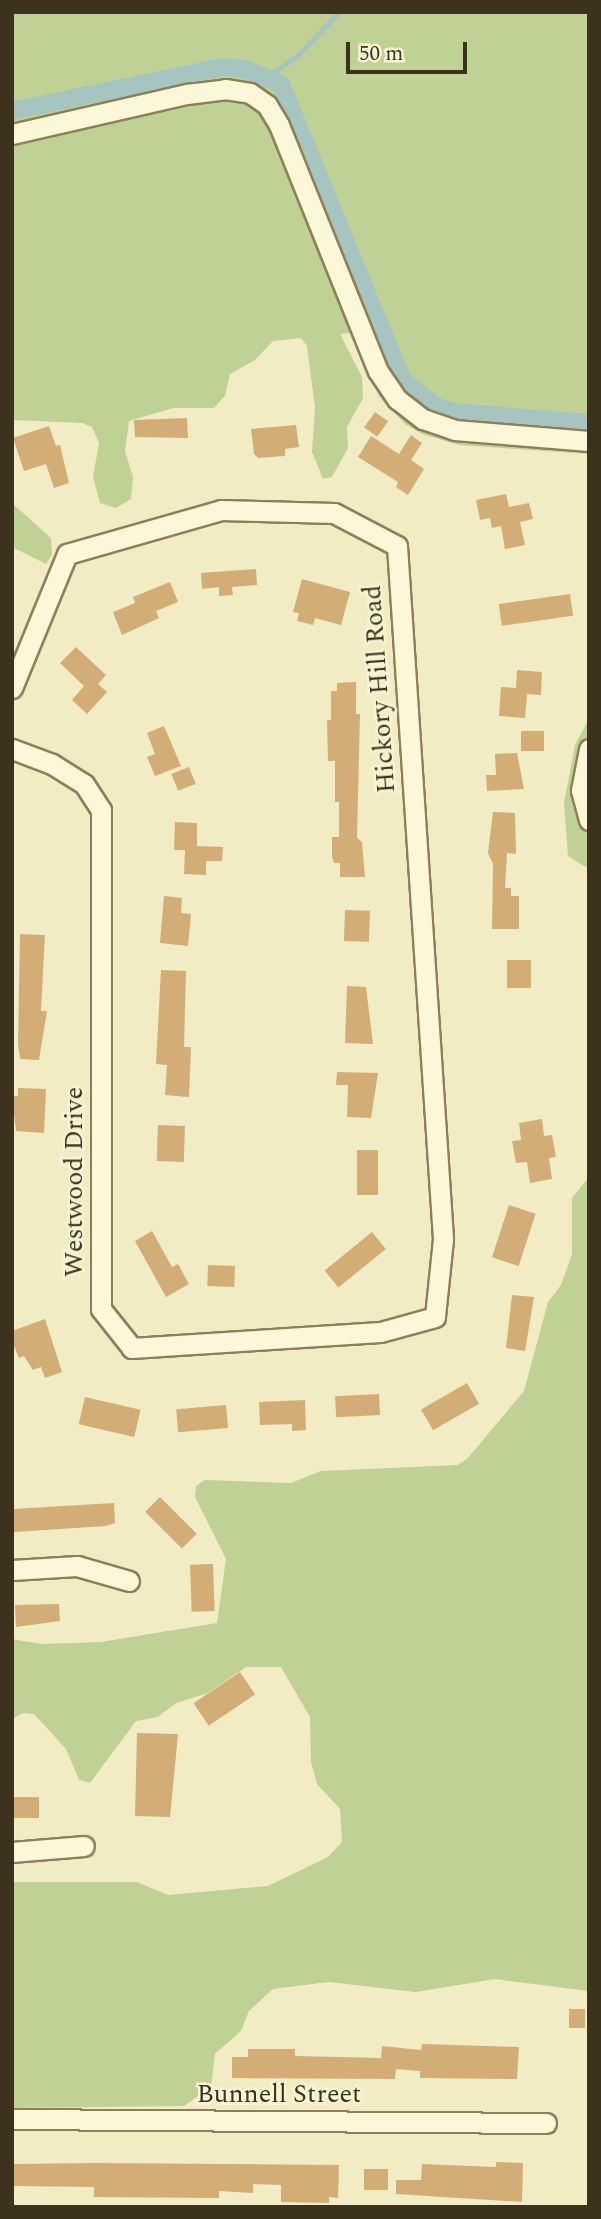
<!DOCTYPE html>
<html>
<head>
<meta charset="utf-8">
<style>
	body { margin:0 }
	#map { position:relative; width:601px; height:2219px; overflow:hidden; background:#f2ecc4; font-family:Spectral,serif }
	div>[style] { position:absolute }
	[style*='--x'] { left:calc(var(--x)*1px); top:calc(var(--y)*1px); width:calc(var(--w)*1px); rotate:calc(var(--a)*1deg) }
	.green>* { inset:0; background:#c0d196 }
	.stream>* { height:5px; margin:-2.5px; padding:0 2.5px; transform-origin:2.5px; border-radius:2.5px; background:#a6c5c1 }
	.canal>* { height:18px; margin:-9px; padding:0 9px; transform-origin:9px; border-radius:9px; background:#a6c5c1 }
	.building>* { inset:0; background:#d3ad76; transform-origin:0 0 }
	.roads { filter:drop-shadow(2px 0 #8e7f58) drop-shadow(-2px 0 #8e7f58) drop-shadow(0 2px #8e7f58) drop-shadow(0 -2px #8e7f58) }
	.minor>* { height:19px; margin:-9.5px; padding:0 9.5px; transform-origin:9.5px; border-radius:9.5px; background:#fbf7d8 }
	span { translate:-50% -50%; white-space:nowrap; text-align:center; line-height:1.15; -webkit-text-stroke:5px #f8f4d4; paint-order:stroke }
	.street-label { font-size:26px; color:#3d321e }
	.frame { position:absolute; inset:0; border:14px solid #3d321e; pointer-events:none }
	.scale { position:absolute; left:346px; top:42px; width:121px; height:32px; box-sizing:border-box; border:4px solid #3d321e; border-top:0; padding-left:9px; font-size:21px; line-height:24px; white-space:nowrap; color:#3d321e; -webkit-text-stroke:5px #f8f4d4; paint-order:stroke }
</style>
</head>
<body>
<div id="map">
	<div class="green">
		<i style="clip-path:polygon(12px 12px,589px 12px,589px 454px,459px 445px,422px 434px,405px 424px,379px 396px,352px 333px,340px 334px,362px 377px,363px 398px,347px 427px,348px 448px,332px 477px,323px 479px,312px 452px,315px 408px,307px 346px,301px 338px,273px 341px,255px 360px,230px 374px,225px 396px,214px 408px,173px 408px,129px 421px,125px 451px,133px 477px,131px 499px,116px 508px,100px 503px,93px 477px,99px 443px,92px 427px,82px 423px,12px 420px)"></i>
		<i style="clip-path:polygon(12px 503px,51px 538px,52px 555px,46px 564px,12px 547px)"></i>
		<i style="clip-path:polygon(589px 719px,589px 869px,568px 856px,564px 803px,575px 745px)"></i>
		<i style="clip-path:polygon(589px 1177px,589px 1991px,495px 1979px,416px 1992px,329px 1982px,273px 1989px,249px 2011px,241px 2031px,215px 2054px,211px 2087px,184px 2106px,12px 2108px,12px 1882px,137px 1882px,168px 1895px,268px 1886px,328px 1857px,342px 1842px,340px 1809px,317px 1784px,311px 1762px,310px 1717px,281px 1667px,246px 1667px,208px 1693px,176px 1703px,158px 1717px,136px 1721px,90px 1783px,79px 1780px,66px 1749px,34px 1714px,23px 1713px,12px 1719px,12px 1639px,42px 1644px,101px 1642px,217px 1623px,226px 1559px,195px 1497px,196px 1486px,205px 1480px,291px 1483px,321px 1471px,457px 1465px,467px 1459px,524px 1391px,548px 1302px,561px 1285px,572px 1254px,572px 1198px)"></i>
	</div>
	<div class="stream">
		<i style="--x:266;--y:77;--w:36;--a:-34"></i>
		<i style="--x:296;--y:57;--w:62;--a:-46.3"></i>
	</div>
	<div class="canal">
		<i style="--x:12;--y:111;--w:216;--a:-11.8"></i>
		<i style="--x:223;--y:67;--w:22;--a:5"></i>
		<i style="--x:245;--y:69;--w:39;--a:23"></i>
		<i style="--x:281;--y:84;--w:321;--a:67.7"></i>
		<i style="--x:403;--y:381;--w:43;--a:37.4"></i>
		<i style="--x:437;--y:407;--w:18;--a:16"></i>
		<i style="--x:454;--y:412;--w:135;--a:4.7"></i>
	</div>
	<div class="building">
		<i style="left:375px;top:412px;width:16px;height:19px;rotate:35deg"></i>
		<i style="clip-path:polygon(187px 418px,188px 438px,135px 437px,134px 420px)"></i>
		<i style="clip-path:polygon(296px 425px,299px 447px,285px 449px,285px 456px,258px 458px,254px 454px,251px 429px)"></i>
		<i style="clip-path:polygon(49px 426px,56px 446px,60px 445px,69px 483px,54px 488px,46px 464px,24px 471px,13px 438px)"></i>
		<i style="clip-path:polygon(411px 435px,422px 443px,411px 460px,424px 469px,408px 495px,396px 487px,398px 482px,358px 457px,371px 436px,399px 454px)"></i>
		<i style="clip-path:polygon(506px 494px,509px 507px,529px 503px,533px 519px,520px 522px,525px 545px,505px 549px,501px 526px,492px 528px,490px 518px,480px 520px,476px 500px)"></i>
		<i style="clip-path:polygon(256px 569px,257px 585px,232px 587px,233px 595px,219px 596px,219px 587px,202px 589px,201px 573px)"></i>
		<i style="clip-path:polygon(302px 579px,350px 592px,341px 625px,315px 618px,313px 625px,297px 621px,299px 613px,293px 612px)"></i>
		<i style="clip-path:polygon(170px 582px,178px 602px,156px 611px,159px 618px,122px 635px,113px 612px,135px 603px,133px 597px)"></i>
		<i style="left:570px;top:594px;width:22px;height:72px;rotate:82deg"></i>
		<i style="clip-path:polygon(76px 647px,106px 675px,98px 684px,107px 692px,87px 714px,72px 700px,84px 686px,60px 663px)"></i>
		<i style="clip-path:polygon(517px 670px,542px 672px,541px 695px,527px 694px,525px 718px,499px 716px,501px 687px,516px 688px)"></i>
		<i style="clip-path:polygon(356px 682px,356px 714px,360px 714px,357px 838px,362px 842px,365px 877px,340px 877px,340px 863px,334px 863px,332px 856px,332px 837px,339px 837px,339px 802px,335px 802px,335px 761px,328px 761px,327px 720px,331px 720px,331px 691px,337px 691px,337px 683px)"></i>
		<i style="clip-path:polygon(164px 726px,181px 766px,155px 776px,147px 757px,155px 754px,147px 733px)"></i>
		<i style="left:544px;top:731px;width:20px;height:23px;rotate:90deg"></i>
		<i style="clip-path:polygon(517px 753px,524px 789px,487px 791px,486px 775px,496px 775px,495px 754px)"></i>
		<i style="left:189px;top:767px;width:18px;height:19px;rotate:68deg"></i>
		<i style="clip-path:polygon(493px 812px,515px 813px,516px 854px,507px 853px,505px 888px,511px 888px,511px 896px,519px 896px,519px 929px,492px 929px,493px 864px,488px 853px)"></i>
		<i style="clip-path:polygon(175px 822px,197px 823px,197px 846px,223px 847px,222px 861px,206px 861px,206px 875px,184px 874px,185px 850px,174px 850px)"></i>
		<i style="clip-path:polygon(164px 896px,182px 898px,181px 913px,191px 914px,188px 946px,160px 943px)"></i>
		<i style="left:345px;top:910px;width:25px;height:31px;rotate:2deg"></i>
		<i style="clip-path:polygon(20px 934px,45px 935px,41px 1011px,47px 1011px,39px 1060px,20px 1059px,18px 1044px)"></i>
		<i style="left:507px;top:960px;width:24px;height:28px"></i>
		<i style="clip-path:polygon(161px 970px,186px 971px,184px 1047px,191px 1047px,189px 1097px,165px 1095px,167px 1065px,156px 1064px)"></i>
		<i style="clip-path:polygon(347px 986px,366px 987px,373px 1044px,345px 1043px)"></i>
		<i style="clip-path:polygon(337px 1072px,378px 1073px,371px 1118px,347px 1117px,348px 1085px,336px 1085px)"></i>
		<i style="clip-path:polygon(18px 1088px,46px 1089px,44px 1133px,16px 1131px,12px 1096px,18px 1096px)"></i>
		<i style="clip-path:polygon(542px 1119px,544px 1136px,552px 1135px,556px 1157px,549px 1158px,552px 1179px,530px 1183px,527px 1162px,516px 1163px,512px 1141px,521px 1140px,519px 1123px)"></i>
		<i style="left:158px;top:1125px;width:27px;height:36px;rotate:2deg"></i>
		<i style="left:357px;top:1150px;width:21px;height:45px"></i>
		<i style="left:509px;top:1205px;width:28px;height:55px;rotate:18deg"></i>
		<i style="clip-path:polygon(152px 1231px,172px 1267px,178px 1264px,189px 1284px,166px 1297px,135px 1241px)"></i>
		<i style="left:372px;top:1232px;width:22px;height:61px;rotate:51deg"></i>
		<i style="left:208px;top:1265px;width:27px;height:21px;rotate:2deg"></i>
		<i style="clip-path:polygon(512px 1295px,534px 1297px,525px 1351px,506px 1348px)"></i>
		<i style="clip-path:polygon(45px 1319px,62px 1372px,45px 1378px,41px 1367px,33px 1370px,24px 1356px,19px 1358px,12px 1341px,12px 1331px)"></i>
		<i style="left:467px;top:1383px;width:24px;height:53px;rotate:60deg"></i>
		<i style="left:379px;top:1394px;width:21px;height:44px;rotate:87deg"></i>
		<i style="left:85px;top:1397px;width:57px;height:28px;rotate:13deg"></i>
		<i style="clip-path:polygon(305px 1400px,306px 1430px,292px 1431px,292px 1424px,260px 1425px,259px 1402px)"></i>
		<i style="left:226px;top:1405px;width:23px;height:50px;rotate:85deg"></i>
		<i style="left:160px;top:1497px;width:52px;height:21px;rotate:45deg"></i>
		<i style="clip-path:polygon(114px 1503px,115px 1523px,106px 1526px,14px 1532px,13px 1509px)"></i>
		<i style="left:213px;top:1564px;width:47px;height:23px;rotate:88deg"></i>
		<i style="clip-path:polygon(59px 1604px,60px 1621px,16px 1627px,15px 1605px)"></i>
		<i style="left:240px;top:1672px;width:27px;height:56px;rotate:56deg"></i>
		<i style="clip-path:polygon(137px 1733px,178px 1734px,170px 1817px,135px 1816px)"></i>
		<i style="left:12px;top:1797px;width:27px;height:21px"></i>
		<i style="left:569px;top:2009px;width:16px;height:19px"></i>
		<i style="clip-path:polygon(422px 2044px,519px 2047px,517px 2079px,420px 2078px,420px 2071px,396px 2069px,395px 2079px,232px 2078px,232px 2057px,248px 2057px,248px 2049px,295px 2049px,295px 2056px,381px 2058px,382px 2046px,421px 2050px)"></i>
		<i style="clip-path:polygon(496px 2162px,523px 2163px,522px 2202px,396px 2194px,396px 2180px,421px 2180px,422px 2164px,496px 2167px)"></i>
		<i style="clip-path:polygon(95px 2163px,339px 2165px,338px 2198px,329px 2197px,329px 2203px,281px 2202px,281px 2185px,253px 2184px,253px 2193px,219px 2191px,219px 2198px,94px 2197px,94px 2187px,12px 2186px,12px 2164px)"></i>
		<i style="left:364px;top:2169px;width:24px;height:21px"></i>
	</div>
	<div class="roads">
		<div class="minor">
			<i style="--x:12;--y:134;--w:180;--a:-12.9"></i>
			<i style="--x:187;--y:94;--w:38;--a:-7"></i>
			<i style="--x:225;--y:89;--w:25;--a:9"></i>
			<i style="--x:250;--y:93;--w:21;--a:35"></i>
			<i style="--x:267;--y:105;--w:23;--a:59"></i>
			<i style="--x:279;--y:125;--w:265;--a:68.1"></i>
			<i style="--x:378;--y:371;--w:34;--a:56"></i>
			<i style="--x:397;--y:399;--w:33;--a:38"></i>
			<i style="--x:423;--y:419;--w:34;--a:19"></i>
			<i style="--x:455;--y:430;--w:134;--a:4.7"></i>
			<i style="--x:12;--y:688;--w:145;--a:-67.7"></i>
			<i style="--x:67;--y:554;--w:160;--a:-15.9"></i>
			<i style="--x:221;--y:510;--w:113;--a:1.5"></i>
			<i style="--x:334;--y:513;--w:71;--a:27.6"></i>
			<i style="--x:397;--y:546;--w:695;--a:86.2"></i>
			<i style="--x:443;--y:1239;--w:78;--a:95.9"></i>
			<i style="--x:435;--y:1317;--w:57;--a:164.7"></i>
			<i style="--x:380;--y:1332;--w:249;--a:176.3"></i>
			<i style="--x:132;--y:1348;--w:50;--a:-128.5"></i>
			<i style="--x:101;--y:1309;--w:499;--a:-90"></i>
			<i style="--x:101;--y:810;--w:31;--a:-123"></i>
			<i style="--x:84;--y:784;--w:38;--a:-148"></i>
			<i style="--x:52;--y:764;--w:43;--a:-159.4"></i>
			<i style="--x:589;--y:749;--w:42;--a:101"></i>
			<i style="--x:581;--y:790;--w:31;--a:75"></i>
			<i style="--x:12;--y:1570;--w:65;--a:-3.5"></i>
			<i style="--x:77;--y:1566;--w:54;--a:16.1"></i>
			<i style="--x:12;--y:1852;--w:72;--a:-4.8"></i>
			<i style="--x:12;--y:2119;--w:534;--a:0.43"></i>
		</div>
	</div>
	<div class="street-label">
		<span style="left:380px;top:689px;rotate:-94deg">Hickory Hill Road</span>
		<span style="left:75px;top:1182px;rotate:-90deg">Westwood Drive</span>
		<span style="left:279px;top:2095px">Bunnell Street</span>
	</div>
	<div class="frame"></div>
	<div class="scale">50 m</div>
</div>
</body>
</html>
